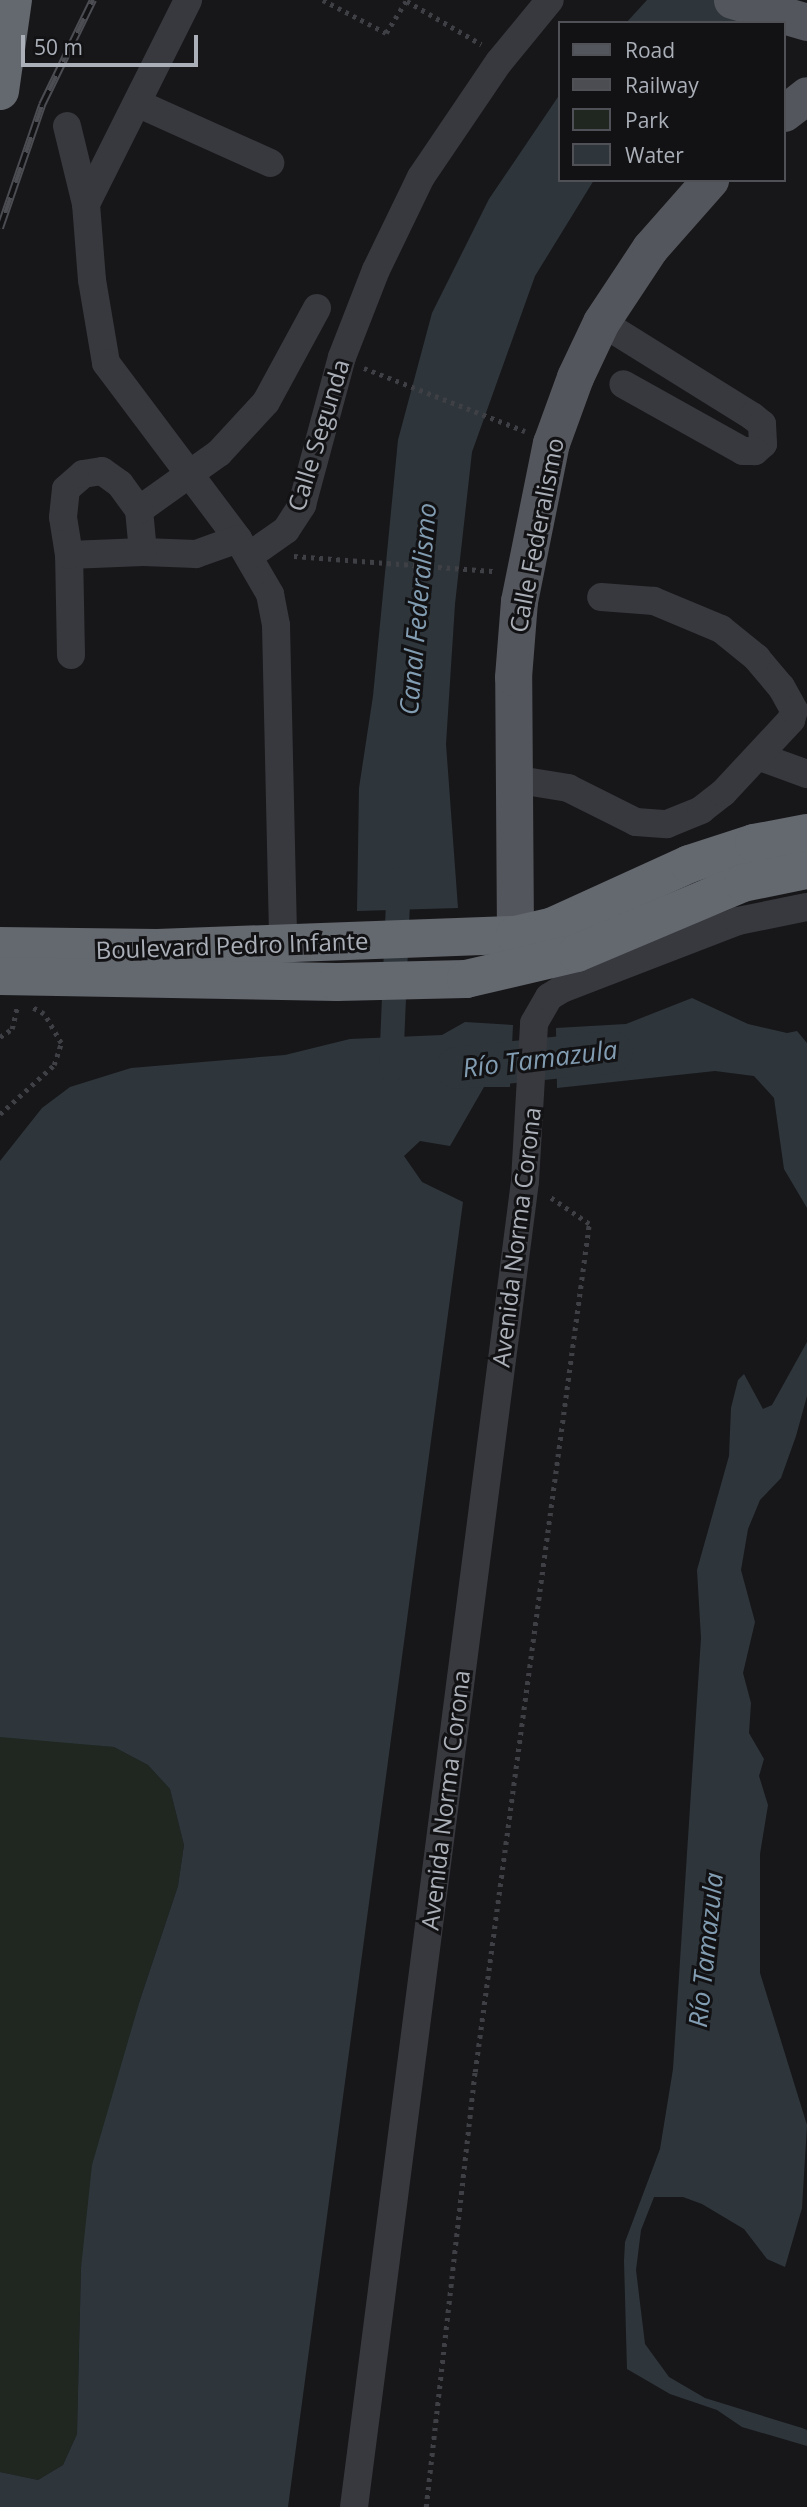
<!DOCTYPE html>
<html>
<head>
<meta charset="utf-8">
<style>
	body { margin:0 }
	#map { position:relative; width:807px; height:2507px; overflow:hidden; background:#171719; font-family:"Open Sans",sans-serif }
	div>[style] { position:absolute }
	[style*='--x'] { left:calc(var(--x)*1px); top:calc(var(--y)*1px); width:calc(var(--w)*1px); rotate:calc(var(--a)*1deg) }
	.green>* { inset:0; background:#1f2720 }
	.water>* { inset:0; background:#2e363c }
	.canal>* { height:24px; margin:-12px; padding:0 12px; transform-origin:12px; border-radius:12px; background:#2e363c }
	.river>* { height:42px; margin:-21px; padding:0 21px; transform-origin:21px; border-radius:21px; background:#2e363c }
	.path>* { height:4.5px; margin-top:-2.25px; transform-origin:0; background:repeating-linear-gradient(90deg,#3e4045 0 3.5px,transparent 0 8.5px) }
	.minor>* { height:28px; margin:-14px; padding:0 14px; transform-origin:14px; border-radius:14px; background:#38393e }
	.major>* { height:37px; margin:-18.5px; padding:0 18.5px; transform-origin:18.5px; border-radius:18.5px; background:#54565d }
	.highway>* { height:38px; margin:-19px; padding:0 19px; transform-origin:19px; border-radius:19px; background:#64686f }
	.rail>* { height:8px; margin-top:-4px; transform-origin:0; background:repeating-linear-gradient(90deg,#121214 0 16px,#4b4d53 0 32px); box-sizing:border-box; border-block:2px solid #4b4d53 }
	span { translate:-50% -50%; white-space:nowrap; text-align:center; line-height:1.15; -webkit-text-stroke:6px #121214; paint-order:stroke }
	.street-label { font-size:24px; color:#aaafb8 }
	.water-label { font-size:26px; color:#829db2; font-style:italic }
	.legend { position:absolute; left:558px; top:21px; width:228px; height:161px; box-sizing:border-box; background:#121214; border:2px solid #4f5156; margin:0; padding:9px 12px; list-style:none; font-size:21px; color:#aaafb8 }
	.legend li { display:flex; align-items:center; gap:14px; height:35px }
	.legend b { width:35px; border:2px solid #4f5156 }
	.scale { position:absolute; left:21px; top:35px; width:177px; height:32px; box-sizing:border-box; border:4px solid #aaafb8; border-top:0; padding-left:9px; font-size:21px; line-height:24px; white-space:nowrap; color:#aaafb8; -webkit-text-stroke:5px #121214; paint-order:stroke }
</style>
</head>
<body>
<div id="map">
	<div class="green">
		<i style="clip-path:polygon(10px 1736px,114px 1747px,148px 1765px,170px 1789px,184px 1845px,178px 1886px,140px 2000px,81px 2268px,77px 2434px,63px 2465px,38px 2480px,0 2472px,0 1737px)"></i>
	</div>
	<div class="water">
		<i style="clip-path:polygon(647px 0,775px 0,744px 23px,626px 23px)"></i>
		<i style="clip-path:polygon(560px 94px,560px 180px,594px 180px,535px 276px,472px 452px,455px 604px,446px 744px,458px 908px,357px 911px,359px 788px,373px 696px,398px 440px,432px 313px,489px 199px)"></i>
		<i style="clip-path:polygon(692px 998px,748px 1024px,787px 1033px,797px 1031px,807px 1043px,807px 1208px,784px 1169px,774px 1098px,754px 1076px,715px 1071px,557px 1088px,556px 1028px,626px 1024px)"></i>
		<i style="clip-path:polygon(465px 1022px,513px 1025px,510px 1087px,484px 1087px,450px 1146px,420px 1141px,404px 1156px,422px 1182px,463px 1202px,288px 2507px,0 2507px,0 2472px,38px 2480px,63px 2465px,77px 2434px,81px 2268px,92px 2165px,140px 2000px,178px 1886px,184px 1845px,170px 1789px,148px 1765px,114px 1747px,0 1737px,0 1161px,42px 1108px,70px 1087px,131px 1068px,285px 1055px,350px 1039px,442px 1035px)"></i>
		<i style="clip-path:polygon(807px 1342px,807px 1396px,796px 1436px,781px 1478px,760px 1500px,748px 1529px,741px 1570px,755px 1622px,743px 1673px,751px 1703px,749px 1733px,764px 1759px,759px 1776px,768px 1805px,760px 1854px,760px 1973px,807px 2125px,802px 2208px,785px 2267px,767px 2259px,744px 2229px,702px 2204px,683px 2197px,654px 2197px,641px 2230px,636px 2270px,645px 2344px,669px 2377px,705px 2398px,802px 2428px,807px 2430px,807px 2446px,742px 2427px,717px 2410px,670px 2394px,627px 2369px,624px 2261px,625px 2242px,660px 2149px,673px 2069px,701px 1638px,697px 1570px,729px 1456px,731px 1408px,738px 1380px,744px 1374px,763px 1409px,772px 1405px)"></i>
	</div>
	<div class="canal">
		<i style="--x:391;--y:1069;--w:190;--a:-87.6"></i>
	</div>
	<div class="river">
		<i style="--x:457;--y:1068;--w:156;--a:-5.9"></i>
	</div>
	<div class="path">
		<i style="--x:323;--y:0;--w:71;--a:27.6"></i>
		<i style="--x:386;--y:33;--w:39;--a:-58"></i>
		<i style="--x:407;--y:1;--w:86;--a:30.2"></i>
		<i style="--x:364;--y:368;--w:173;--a:21.4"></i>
		<i style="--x:294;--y:556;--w:202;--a:4.3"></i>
		<i style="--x:0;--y:1037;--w:14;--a:-34"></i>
		<i style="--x:12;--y:1029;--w:23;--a:-77"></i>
		<i style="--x:0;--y:1114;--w:73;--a:-42.2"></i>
		<i style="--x:54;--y:1065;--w:23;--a:-72"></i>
		<i style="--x:61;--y:1043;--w:34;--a:-120"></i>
		<i style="--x:44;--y:1014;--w:13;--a:-151"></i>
		<i style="--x:426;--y:2507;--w:438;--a:-83.6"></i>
		<i style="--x:475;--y:2072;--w:856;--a:-82.34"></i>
		<i style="--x:589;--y:1224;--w:50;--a:-145.7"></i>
	</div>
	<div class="minor">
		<i style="--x:139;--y:104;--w:144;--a:24.2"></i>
		<i style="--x:67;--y:126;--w:80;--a:76.3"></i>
		<i style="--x:86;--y:204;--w:76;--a:85.5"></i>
		<i style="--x:92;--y:280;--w:84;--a:80.4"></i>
		<i style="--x:106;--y:363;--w:220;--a:53.1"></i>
		<i style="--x:238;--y:539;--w:64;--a:59.8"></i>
		<i style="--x:270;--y:594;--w:32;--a:79"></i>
		<i style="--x:276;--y:625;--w:319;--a:88.7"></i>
		<i style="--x:86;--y:204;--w:228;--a:-63.4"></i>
		<i style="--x:601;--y:322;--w:178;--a:31.9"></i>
		<i style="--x:752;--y:416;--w:13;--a:39"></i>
		<i style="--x:762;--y:424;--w:20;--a:87"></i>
		<i style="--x:763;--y:444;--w:11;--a:139"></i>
		<i style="--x:755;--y:451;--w:12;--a:180"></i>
		<i style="--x:743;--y:451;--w:137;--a:-150.8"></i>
		<i style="--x:238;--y:539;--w:45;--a:160.3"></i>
		<i style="--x:196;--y:554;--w:53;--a:-177.8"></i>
		<i style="--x:143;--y:552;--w:42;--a:-95.4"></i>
		<i style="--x:139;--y:510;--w:98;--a:-35.5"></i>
		<i style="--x:219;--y:453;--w:69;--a:-47.3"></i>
		<i style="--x:266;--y:402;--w:107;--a:-61.5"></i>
		<i style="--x:69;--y:555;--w:74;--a:-2.3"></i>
		<i style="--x:249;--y:556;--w:45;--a:-35.1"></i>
		<i style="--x:286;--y:530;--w:30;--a:-57"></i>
		<i style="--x:302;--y:505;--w:153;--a:-74.9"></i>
		<i style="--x:342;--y:357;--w:93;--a:-68.7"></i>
		<i style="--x:376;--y:270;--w:103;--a:-64.2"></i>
		<i style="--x:421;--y:177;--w:139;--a:-55.9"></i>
		<i style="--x:499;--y:62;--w:80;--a:-50.6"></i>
		<i style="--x:71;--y:655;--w:100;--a:-91.1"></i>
		<i style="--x:69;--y:555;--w:38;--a:-99"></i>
		<i style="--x:63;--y:517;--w:28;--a:-84"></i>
		<i style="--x:66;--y:489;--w:23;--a:-41"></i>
		<i style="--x:83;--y:474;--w:19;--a:-9"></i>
		<i style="--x:102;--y:471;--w:22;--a:36"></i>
		<i style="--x:120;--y:484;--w:32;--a:54"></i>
		<i style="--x:760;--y:757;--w:50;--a:19.9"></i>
		<i style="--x:514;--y:785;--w:12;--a:-20"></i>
		<i style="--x:525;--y:781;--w:44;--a:9.2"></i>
		<i style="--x:568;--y:788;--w:76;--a:26.6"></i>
		<i style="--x:636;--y:822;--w:31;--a:4"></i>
		<i style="--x:667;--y:824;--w:37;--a:-22"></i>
		<i style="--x:701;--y:810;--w:28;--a:-38"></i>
		<i style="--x:723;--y:793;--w:100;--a:-47"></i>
		<i style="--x:791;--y:720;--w:10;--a:-73"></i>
		<i style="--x:794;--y:710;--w:26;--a:-119"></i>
		<i style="--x:781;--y:687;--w:38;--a:-130"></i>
		<i style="--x:757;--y:658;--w:46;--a:-141.1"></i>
		<i style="--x:721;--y:629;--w:73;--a:-157.3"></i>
		<i style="--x:654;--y:601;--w:53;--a:-175.7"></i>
		<i style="--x:354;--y:2507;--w:1337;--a:-82.65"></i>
		<i style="--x:525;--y:1181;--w:158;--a:-86.7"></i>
		<i style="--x:534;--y:1023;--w:30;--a:-60"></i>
		<i style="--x:549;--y:997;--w:15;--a:-32"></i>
		<i style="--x:562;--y:989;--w:189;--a:-21.1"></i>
		<i style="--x:738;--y:921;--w:70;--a:-11.5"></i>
	</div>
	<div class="major">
		<i style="--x:732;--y:0;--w:78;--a:16.3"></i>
		<i style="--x:784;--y:113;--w:29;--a:-38"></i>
		<i style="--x:515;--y:935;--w:258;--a:-90.4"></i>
		<i style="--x:513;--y:677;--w:76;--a:-85.5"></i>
		<i style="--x:519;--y:601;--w:161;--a:-78.6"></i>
		<i style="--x:551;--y:443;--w:70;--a:-70"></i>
		<i style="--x:575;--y:377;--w:61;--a:-64.7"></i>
		<i style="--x:601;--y:322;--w:89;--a:-56.5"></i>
		<i style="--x:650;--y:248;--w:91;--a:-48.6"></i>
	</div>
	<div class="highway">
		<i style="--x:0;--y:91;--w:92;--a:-81.9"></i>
		<i style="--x:0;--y:946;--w:157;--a:0.7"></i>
		<i style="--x:157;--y:948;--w:358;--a:-2.1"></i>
		<i style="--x:515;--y:935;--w:39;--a:-13"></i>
		<i style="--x:553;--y:926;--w:149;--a:-24.5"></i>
		<i style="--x:689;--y:864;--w:68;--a:-17.9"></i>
		<i style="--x:754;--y:843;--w:54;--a:-10.7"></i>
		<i style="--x:0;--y:976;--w:337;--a:1"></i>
		<i style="--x:337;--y:982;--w:129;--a:-1.3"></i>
		<i style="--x:466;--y:979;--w:114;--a:-13.2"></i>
		<i style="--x:577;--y:953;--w:180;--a:-22.9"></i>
		<i style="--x:743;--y:883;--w:65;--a:-11.5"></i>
	</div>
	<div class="rail">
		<i style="--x:0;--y:228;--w:130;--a:-71.1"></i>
		<i style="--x:42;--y:105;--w:117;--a:-64.1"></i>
	</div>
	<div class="street-label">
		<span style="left:318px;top:435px;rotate:-73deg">Calle Segunda</span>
		<span style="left:536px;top:535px;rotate:-79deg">Calle Federalismo</span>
		<span style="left:232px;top:945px;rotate:-2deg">Boulevard Pedro Infante</span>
		<span style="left:516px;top:1237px;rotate:-83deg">Avenida Norma Corona</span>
		<span style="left:445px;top:1800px;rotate:-83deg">Avenida Norma Corona</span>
	</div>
	<div class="water-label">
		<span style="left:418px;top:609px;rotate:-85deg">Canal Federalismo</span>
		<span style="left:540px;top:1059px;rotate:-7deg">Río Tamazula</span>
		<span style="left:706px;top:1950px;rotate:-84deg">Río Tamazula</span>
	</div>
	<ul class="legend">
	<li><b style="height:9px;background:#54565d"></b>Road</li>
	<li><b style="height:9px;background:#4b4d53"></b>Railway</li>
	<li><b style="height:19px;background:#1f2720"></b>Park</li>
	<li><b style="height:19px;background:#2e363c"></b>Water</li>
	</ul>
	<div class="scale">50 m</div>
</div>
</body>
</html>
